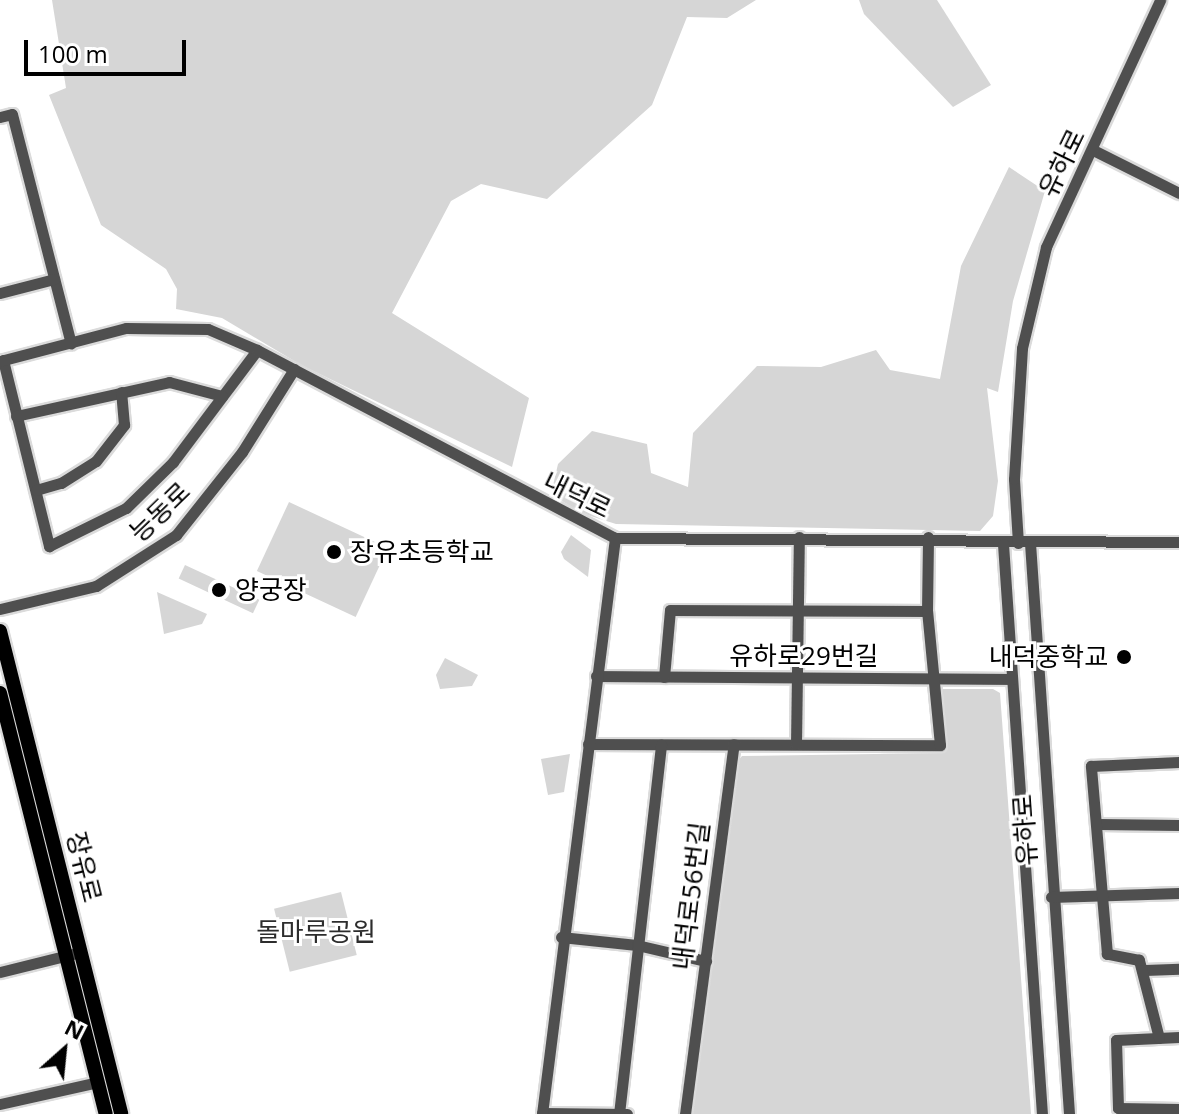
<!DOCTYPE html>
<html>
<head>
<meta charset="utf-8">
<style>
	body { margin:0 }
	#map { position:relative; width:1179px; height:1114px; overflow:hidden; background:#fff; font-family:"Open Sans","Noto Sans KR",sans-serif }
	div>[style] { position:absolute }
	[style*='--x'] { left:calc(var(--x)*1px); top:calc(var(--y)*1px); width:calc(var(--w)*1px); rotate:calc(var(--a)*1deg) }
	.green>* { inset:0; background:#d6d6d6; transform-origin:0 0 }
	.roads { filter:drop-shadow(2px 0 #dbdbdb) drop-shadow(-2px 0 #dbdbdb) drop-shadow(0 2px #dbdbdb) drop-shadow(0 -2px #dbdbdb) }
	.minor>* { height:11px; margin:-5.5px; padding:0 5.5px; transform-origin:5.5px; border-radius:5.5px; background:#4f4f4f }
	.major>* { height:14px; margin:-7px; padding:0 7px; transform-origin:7px; border-radius:7px; background:#000 }
	.dots>* { width:22px; height:22px; translate:-50% -50%; box-sizing:border-box; border:4px solid #fff; border-radius:50% }
	span { translate:-50% -50%; white-space:nowrap; text-align:center; line-height:1.15; -webkit-text-stroke:6px #fff; paint-order:stroke }
	.street-label { font-size:26px; color:#000 }
	.poi-label { font-size:26px; color:#000 }
	.left { translate:0 -50%; text-align:left }
	.right { translate:-100% -50%; text-align:right }
	.park-label { font-size:26px; color:#2d2d2d }
	.north { position:absolute; left:24px; top:1010px; width:80px; height:80px; -webkit-text-stroke:6px #fff; paint-order:stroke; rotate:27deg; font-size:22px; font-weight:700; line-height:32px; text-align:center; color:#000 }
	.north::after { content:''; display:block; margin:auto; width:28px; height:36px; background:#000; clip-path:polygon(50% 0,100% 100%,50% 72%,0 100%) }
	.scale { position:absolute; left:24px; top:40px; width:162px; height:36px; box-sizing:border-box; border:4px solid #000; border-top:0; padding-left:10px; font-size:24px; line-height:28px; white-space:nowrap; color:#000; -webkit-text-stroke:6px #fff; paint-order:stroke }
</style>
</head>
<body>
<div id="map">
	<div class="green">
		<i style="clip-path:polygon(52px 0,756px 0,727px 18px,687px 17px,652px 105px,547px 199px,481px 184px,451px 201px,392px 313px,529px 398px,512px 467px,301px 365px,222px 318px,176px 309px,177px 289px,166px 269px,101px 225px,49px 95px,66px 88px)"></i>
		<i style="clip-path:polygon(859px 0,937px 0,991px 85px,953px 107px,864px 14px)"></i>
		<i style="clip-path:polygon(1009px 167px,1045px 191px,1013px 301px,998px 392px,987px 388px,998px 481px,993px 516px,980px 531px,616px 524px,581px 513px,551px 494px,558px 464px,592px 431px,647px 444px,651px 473px,688px 487px,693px 433px,757px 366px,821px 367px,876px 350px,890px 370px,940px 379px,961px 266px)"></i>
		<i style="left:289px;top:502px;width:109px;height:76px;rotate:25deg"></i>
		<i style="clip-path:polygon(571px 535px,591px 550px,588px 577px,564px 559px,561px 552px)"></i>
		<i style="left:185px;top:565px;width:82px;height:15px;rotate:25deg"></i>
		<i style="clip-path:polygon(157px 592px,207px 614px,202px 624px,164px 634px)"></i>
		<i style="clip-path:polygon(445px 658px,478px 675px,472px 686px,440px 689px,436px 675px)"></i>
		<i style="clip-path:polygon(943px 689px,993px 689px,1000px 693px,1031px 1114px,690px 1114px,736px 763px,742px 756px,940px 753px)"></i>
		<i style="clip-path:polygon(570px 754px,564px 792px,548px 795px,541px 759px)"></i>
		<i style="left:341px;top:892px;width:65px;height:69px;rotate:76deg"></i>
	</div>
	<div class="roads">
		<div class="minor">
			<i style="--x:0;--y:117;--w:12;--a:-14"></i>
			<i style="--x:12;--y:114;--w:237;--a:75.6"></i>
			<i style="--x:1093;--y:150;--w:96;--a:26.6"></i>
			<i style="--x:0;--y:293;--w:56;--a:-14.5"></i>
			<i style="--x:3;--y:360;--w:192;--a:76.1"></i>
			<i style="--x:49;--y:546;--w:86;--a:-26.3"></i>
			<i style="--x:126;--y:508;--w:66;--a:-44.4"></i>
			<i style="--x:173;--y:462;--w:140;--a:-53.1"></i>
			<i style="--x:0;--y:361;--w:130;--a:-14.7"></i>
			<i style="--x:126;--y:328;--w:82;--a:0.7"></i>
			<i style="--x:208;--y:329;--w:53;--a:23.2"></i>
			<i style="--x:257;--y:350;--w:404;--a:27.7"></i>
			<i style="--x:615;--y:538;--w:564;--a:0.41"></i>
			<i style="--x:16;--y:416;--w:157;--a:-12.5"></i>
			<i style="--x:169;--y:382;--w:55;--a:14.8"></i>
			<i style="--x:36;--y:490;--w:26;--a:-16"></i>
			<i style="--x:61;--y:483;--w:41;--a:-32.2"></i>
			<i style="--x:96;--y:461;--w:46;--a:-52.1"></i>
			<i style="--x:124;--y:425;--w:33;--a:-95"></i>
			<i style="--x:1018;--y:543;--w:64;--a:-93.6"></i>
			<i style="--x:1014;--y:479;--w:131;--a:-86.5"></i>
			<i style="--x:1022;--y:348;--w:104;--a:-76.6"></i>
			<i style="--x:1046;--y:247;--w:272;--a:-65.2"></i>
			<i style="--x:1030;--y:543;--w:572;--a:86.09"></i>
			<i style="--x:1003;--y:544;--w:571;--a:86.09"></i>
			<i style="--x:0;--y:609;--w:99;--a:-13.5"></i>
			<i style="--x:96;--y:586;--w:95;--a:-32.5"></i>
			<i style="--x:176;--y:535;--w:106;--a:-51.5"></i>
			<i style="--x:242;--y:452;--w:98;--a:-57.9"></i>
			<i style="--x:596;--y:676;--w:416;--a:0.4"></i>
			<i style="--x:664;--y:677;--w:67;--a:-84.9"></i>
			<i style="--x:670;--y:610;--w:257;--a:0.2"></i>
			<i style="--x:588;--y:744;--w:352;--a:0.2"></i>
			<i style="--x:940;--y:745;--w:135;--a:-95.5"></i>
			<i style="--x:927;--y:611;--w:74;--a:-89.2"></i>
			<i style="--x:796;--y:744;--w:207;--a:-89.2"></i>
			<i style="--x:1098;--y:824;--w:81;--a:0.7"></i>
			<i style="--x:1051;--y:897;--w:128;--a:-1.8"></i>
			<i style="--x:561;--y:937;--w:76;--a:6"></i>
			<i style="--x:637;--y:945;--w:71;--a:13.1"></i>
			<i style="--x:1145;--y:970;--w:34;--a:-2"></i>
			<i style="--x:0;--y:972;--w:75;--a:-13.9"></i>
			<i style="--x:1179;--y:1037;--w:63;--a:177.3"></i>
			<i style="--x:1116;--y:1040;--w:68;--a:88.3"></i>
			<i style="--x:1118;--y:1108;--w:61;--a:0.9"></i>
			<i style="--x:1159;--y:1038;--w:81;--a:-104.4"></i>
			<i style="--x:1139;--y:960;--w:33;--a:-169"></i>
			<i style="--x:1107;--y:954;--w:189;--a:-94.9"></i>
			<i style="--x:1091;--y:766;--w:88;--a:-2.6"></i>
			<i style="--x:0;--y:1104;--w:100;--a:-12.7"></i>
			<i style="--x:542;--y:1113;--w:85;--a:0.7"></i>
			<i style="--x:542;--y:1114;--w:581;--a:-82.78"></i>
			<i style="--x:619;--y:1114;--w:372;--a:-83.5"></i>
			<i style="--x:685;--y:1114;--w:373;--a:-82.5"></i>
		</div>
		<div class="major">
			<i style="--x:0;--y:631;--w:498;--a:75.9"></i>
			<i style="--x:0;--y:693;--w:434;--a:75.9"></i>
		</div>
	</div>
	<div class="dots">
		<i style="left:334px;top:552px;background:#000"></i>
		<i style="left:219px;top:590px;background:#000"></i>
		<i style="left:1124px;top:657px;background:#000"></i>
	</div>
	<div class="street-label">
		<span style="left:1062px;top:163px;rotate:-64deg">유하로</span>
		<span style="left:577px;top:495px;rotate:26deg">내덕로</span>
		<span style="left:160px;top:512px;rotate:-44deg">능동로</span>
		<span style="left:804px;top:656px">유하로29번길</span>
		<span style="left:1025px;top:830px;rotate:-94deg">유하로</span>
		<span style="left:84px;top:867px;rotate:76deg">장유로</span>
		<span style="left:691px;top:896px;rotate:-83deg">내덕로56번길</span>
	</div>
	<div class="poi-label">
		<span class="left" style="left:350px;top:552px">장유초등학교</span>
		<span class="left" style="left:235px;top:590px">양궁장</span>
		<span class="right" style="left:1108px;top:657px">내덕중학교</span>
	</div>
	<div class="park-label">
		<span style="left:316px;top:932px">돌마루공원</span>
	</div>
	<div class="north">N</div>
	<div class="scale">100 m</div>
</div>
</body>
</html>
